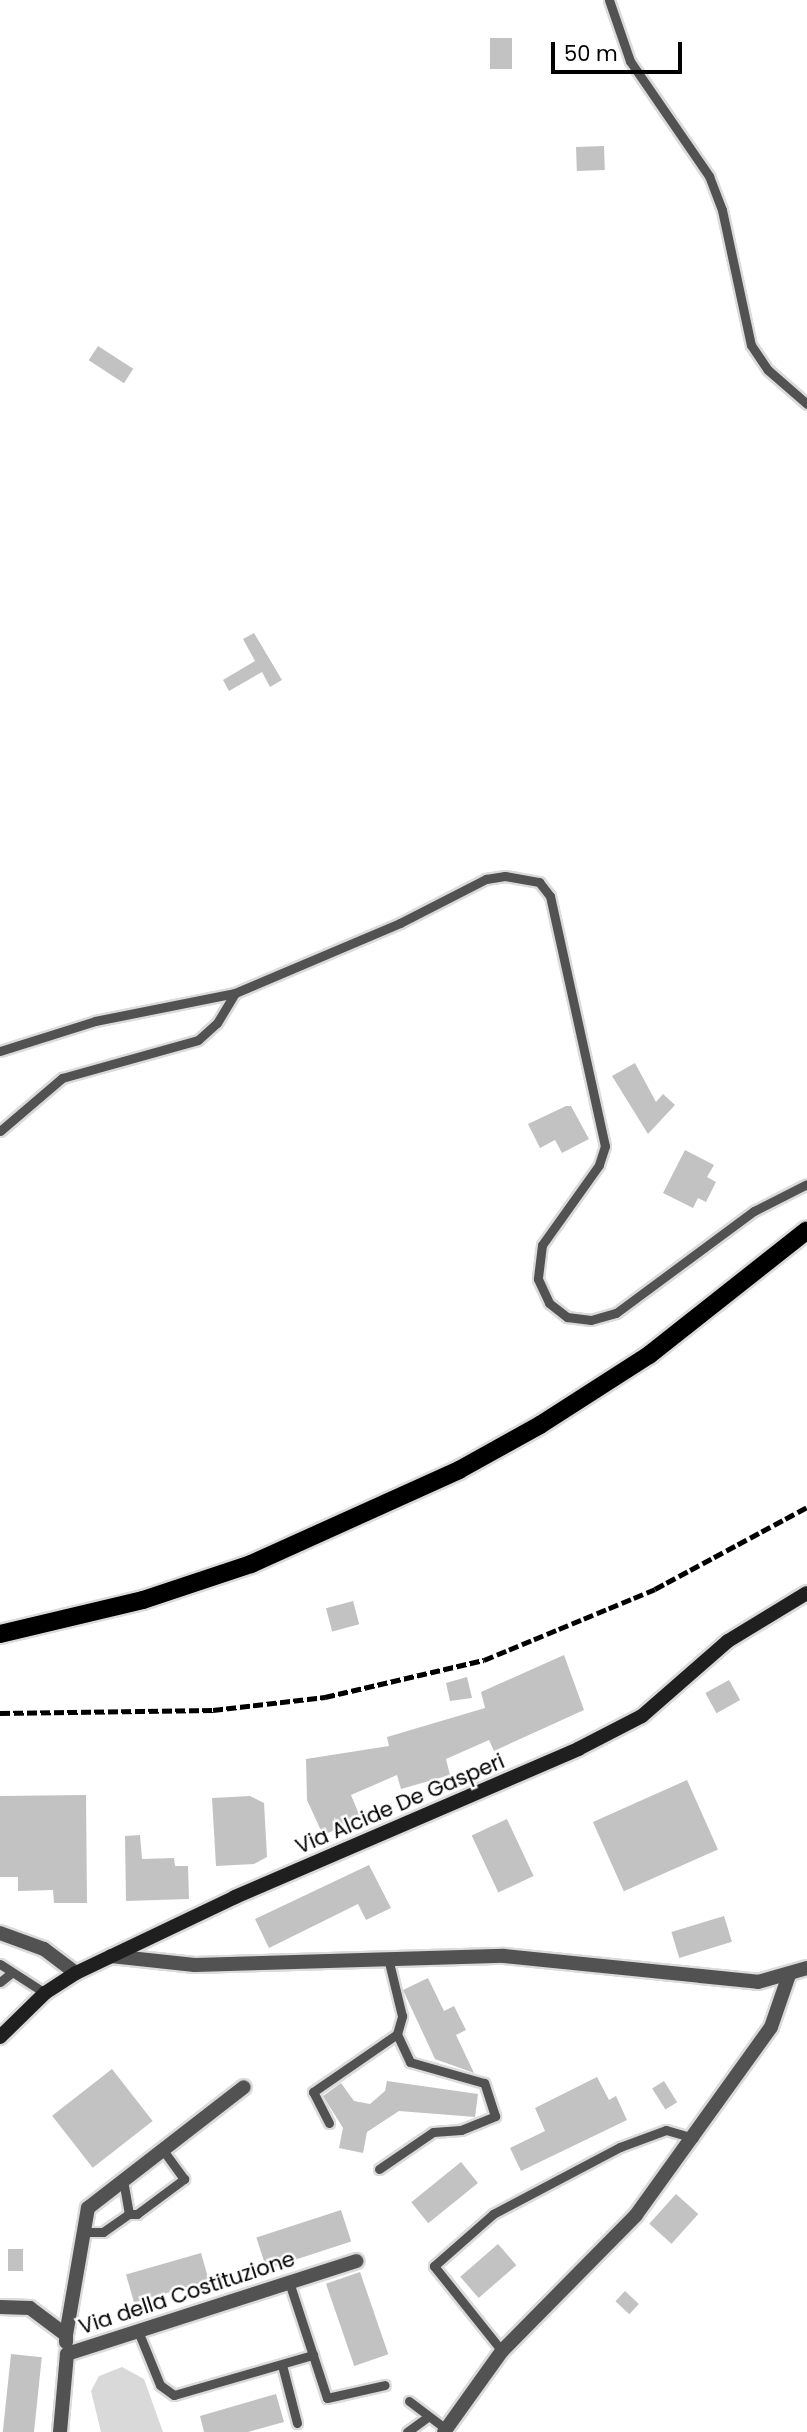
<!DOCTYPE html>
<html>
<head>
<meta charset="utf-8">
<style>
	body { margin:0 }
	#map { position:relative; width:807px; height:2432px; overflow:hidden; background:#fff; font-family:Poppins,sans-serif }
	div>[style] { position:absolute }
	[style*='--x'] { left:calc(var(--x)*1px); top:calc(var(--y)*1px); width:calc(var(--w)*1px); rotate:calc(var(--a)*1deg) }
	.green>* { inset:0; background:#d9d9d9 }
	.building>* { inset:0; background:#c2c2c2; transform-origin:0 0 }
	.roads { filter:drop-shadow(2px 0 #dbdbdb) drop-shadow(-2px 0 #dbdbdb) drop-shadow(0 2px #dbdbdb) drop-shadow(0 -2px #dbdbdb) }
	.lane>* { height:9px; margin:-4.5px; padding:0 4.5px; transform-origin:4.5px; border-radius:4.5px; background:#525252 }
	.street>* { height:14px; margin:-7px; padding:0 7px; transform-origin:7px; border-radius:7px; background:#525252 }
	.secondary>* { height:14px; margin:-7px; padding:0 7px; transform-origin:7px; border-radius:7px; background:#1f1f1f }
	.primary>* { height:18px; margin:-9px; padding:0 9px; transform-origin:9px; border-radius:9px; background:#000 }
	.rail>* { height:5px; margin-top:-2.5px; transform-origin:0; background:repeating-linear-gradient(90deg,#000 0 10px,transparent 0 13.5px) }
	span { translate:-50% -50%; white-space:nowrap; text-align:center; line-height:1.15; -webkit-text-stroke:5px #fff; paint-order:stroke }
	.street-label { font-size:21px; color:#000 }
	.scale { position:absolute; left:551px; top:42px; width:131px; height:32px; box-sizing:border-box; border:4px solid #000; border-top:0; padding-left:9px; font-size:21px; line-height:24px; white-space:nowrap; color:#000; -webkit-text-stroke:5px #fff; paint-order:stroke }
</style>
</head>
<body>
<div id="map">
	<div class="green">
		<i style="clip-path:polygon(122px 2367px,144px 2379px,163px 2432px,101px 2432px,91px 2391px,99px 2376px)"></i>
	</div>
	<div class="building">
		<i style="left:490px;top:38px;width:22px;height:31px"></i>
		<i style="left:604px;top:146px;width:24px;height:28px;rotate:88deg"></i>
		<i style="left:98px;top:346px;width:42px;height:17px;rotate:33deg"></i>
		<i style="clip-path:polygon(254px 633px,282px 680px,270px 687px,262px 672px,229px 691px,223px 680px,255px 661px,243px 639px)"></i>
		<i style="clip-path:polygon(635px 1063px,656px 1102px,663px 1094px,675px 1105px,648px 1134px,612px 1076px)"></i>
		<i style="clip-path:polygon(566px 1106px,571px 1106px,589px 1139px,562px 1153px,555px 1140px,540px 1148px,528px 1124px)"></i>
		<i style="clip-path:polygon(685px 1150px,714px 1165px,707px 1177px,716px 1182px,706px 1202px,698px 1198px,693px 1208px,663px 1193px)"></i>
		<i style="left:353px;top:1601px;width:24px;height:28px;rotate:75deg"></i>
		<i style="clip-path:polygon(564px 1655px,584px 1710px,494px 1751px,489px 1740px,446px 1759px,450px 1775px,401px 1789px,397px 1775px,351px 1795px,361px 1819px,323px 1835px,307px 1800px,306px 1759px,389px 1746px,387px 1737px,485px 1708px,481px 1692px)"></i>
		<i style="clip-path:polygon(467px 1677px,472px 1698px,450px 1701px,446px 1683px)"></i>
		<i style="left:729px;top:1680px;width:23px;height:27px;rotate:61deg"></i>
		<i style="left:687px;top:1780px;width:76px;height:103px;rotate:66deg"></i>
		<i style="clip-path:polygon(86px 1795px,87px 1903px,54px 1903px,53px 1890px,18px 1891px,18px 1877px,0 1877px,0 1796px)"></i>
		<i style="clip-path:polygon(250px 1796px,264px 1803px,267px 1857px,254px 1864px,216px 1866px,212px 1798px)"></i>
		<i style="left:507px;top:1819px;width:63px;height:39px;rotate:65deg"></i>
		<i style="clip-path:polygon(140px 1835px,142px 1859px,174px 1858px,175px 1866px,188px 1866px,189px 1899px,126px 1901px,125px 1836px)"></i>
		<i style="clip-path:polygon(369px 1865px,391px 1908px,366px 1920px,358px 1904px,269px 1948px,255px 1919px)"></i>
		<i style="left:724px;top:1916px;width:27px;height:55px;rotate:73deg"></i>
		<i style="clip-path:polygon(428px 1978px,444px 2011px,454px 2006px,466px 2030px,456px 2035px,474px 2073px,435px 2059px,403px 1990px)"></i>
		<i style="left:112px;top:2069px;width:66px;height:76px;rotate:52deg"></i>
		<i style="clip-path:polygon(597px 2077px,609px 2100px,616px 2096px,627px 2120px,521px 2171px,510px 2148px,545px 2131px,535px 2108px)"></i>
		<i style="clip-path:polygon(387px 2081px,478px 2094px,475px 2117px,399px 2111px,367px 2132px,363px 2153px,339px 2148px,343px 2128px,323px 2096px,341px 2083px,354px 2101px,370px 2104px,385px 2091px)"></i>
		<i style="left:664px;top:2081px;width:25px;height:14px;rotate:58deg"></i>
		<i style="left:461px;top:2162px;width:27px;height:64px;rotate:51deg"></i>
		<i style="left:676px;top:2194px;width:30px;height:40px;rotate:42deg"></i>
		<i style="left:341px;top:2210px;width:33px;height:89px;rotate:72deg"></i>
		<i style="left:498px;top:2244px;width:28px;height:50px;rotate:49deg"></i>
		<i style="left:8px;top:2249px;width:15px;height:22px"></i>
		<i style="left:201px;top:2253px;width:29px;height:78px;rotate:74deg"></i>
		<i style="left:360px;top:2272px;width:87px;height:36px;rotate:71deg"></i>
		<i style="left:625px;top:2291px;width:19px;height:14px;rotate:43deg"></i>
		<i style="left:11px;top:2354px;width:31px;height:79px;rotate:6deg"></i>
		<i style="clip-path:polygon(276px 2394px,284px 2422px,248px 2432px,204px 2432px,200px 2416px)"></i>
	</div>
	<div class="roads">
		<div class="lane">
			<i style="--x:609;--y:0;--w:65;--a:71"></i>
			<i style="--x:630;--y:61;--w:140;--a:55.5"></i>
			<i style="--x:709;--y:176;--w:36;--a:69"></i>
			<i style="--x:722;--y:210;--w:138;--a:77.9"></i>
			<i style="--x:751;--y:345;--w:30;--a:56"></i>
			<i style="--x:768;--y:370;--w:52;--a:41.1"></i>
			<i style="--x:0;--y:1051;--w:100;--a:-17.5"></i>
			<i style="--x:95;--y:1021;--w:143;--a:-11.3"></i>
			<i style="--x:235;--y:993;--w:179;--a:-23"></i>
			<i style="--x:400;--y:923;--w:97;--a:-27.1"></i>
			<i style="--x:486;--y:879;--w:19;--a:-9"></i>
			<i style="--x:505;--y:876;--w:35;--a:10"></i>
			<i style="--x:539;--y:882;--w:18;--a:52"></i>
			<i style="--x:550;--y:896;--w:256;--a:77.6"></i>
			<i style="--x:605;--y:1146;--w:20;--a:108"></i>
			<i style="--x:599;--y:1165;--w:98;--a:125.5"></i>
			<i style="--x:542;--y:1245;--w:34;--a:97"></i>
			<i style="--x:538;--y:1279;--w:26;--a:65"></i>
			<i style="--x:549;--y:1303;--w:23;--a:38"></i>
			<i style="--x:567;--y:1317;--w:24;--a:7"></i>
			<i style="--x:591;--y:1320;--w:26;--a:-16"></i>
			<i style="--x:616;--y:1313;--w:172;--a:-36.5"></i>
			<i style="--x:754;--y:1211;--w:59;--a:-27"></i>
			<i style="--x:0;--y:1131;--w:82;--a:-40.5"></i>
			<i style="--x:62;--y:1078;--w:141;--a:-15.6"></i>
			<i style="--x:198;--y:1040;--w:25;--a:-42"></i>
			<i style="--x:217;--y:1023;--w:35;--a:-59"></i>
			<i style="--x:0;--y:1964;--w:54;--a:32.8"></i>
			<i style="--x:0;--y:1982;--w:14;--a:-39"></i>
			<i style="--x:329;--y:2123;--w:35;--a:-117"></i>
			<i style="--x:313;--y:2092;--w:102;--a:-34.6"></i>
			<i style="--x:397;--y:2034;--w:19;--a:-74"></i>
			<i style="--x:402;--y:2016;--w:60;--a:-103.6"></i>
			<i style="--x:379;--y:2169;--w:65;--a:-34.4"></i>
			<i style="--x:433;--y:2132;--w:28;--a:-4"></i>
			<i style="--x:461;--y:2130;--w:37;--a:-22"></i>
			<i style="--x:495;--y:2116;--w:35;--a:-108"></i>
			<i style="--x:484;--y:2083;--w:77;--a:-164.2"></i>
			<i style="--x:410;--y:2062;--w:31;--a:-115"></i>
			<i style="--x:129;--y:2214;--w:8;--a:0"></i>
			<i style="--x:137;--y:2214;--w:59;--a:-36.7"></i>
			<i style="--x:184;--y:2179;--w:36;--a:-126"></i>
			<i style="--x:85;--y:2232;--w:18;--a:0"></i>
			<i style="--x:103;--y:2232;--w:32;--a:-35"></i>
			<i style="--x:129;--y:2214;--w:34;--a:-100"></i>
			<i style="--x:289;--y:2282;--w:122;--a:71.9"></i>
			<i style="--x:327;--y:2398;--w:59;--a:-12.6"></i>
			<i style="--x:138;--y:2331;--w:58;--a:67.8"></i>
			<i style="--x:160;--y:2385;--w:17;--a:36"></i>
			<i style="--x:174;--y:2395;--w:145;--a:-16.1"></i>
			<i style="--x:502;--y:2351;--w:109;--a:-128.7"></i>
			<i style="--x:434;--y:2266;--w:79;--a:-41.4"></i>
			<i style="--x:493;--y:2214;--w:144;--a:-27.8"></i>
			<i style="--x:620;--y:2147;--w:49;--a:-20.3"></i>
			<i style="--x:666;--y:2130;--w:29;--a:16"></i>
			<i style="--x:282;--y:2365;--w:60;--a:75.5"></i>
			<i style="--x:409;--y:2401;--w:46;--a:37.1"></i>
			<i style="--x:407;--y:2432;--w:26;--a:-36"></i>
		</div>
		<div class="street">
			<i style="--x:0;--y:1933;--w:47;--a:20"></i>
			<i style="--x:44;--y:1949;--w:40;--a:37"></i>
			<i style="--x:111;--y:1956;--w:84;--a:6.1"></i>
			<i style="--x:195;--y:1965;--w:309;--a:-1.7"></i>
			<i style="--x:504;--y:1956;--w:255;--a:5.8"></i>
			<i style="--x:758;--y:1982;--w:51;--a:-15.9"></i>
			<i style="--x:0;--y:2307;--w:30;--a:2"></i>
			<i style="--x:30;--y:2308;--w:45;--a:36.9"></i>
			<i style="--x:66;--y:2335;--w:7;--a:90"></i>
			<i style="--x:66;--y:2335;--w:129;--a:-80.2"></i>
			<i style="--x:88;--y:2208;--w:197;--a:-37.8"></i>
			<i style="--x:60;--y:2432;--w:78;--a:-84.9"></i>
			<i style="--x:67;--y:2354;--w:304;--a:-17.8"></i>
			<i style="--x:444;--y:2432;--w:100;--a:-54.4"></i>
			<i style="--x:502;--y:2351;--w:191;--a:-45.4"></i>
			<i style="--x:636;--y:2215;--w:231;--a:-54.3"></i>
			<i style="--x:771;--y:2027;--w:55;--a:-70.9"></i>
		</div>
		<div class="secondary">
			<i style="--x:0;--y:2037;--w:63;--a:-44.4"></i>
			<i style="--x:45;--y:1993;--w:37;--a:-33"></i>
			<i style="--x:76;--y:1973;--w:176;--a:-25.5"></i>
			<i style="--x:235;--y:1897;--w:374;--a:-23.3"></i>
			<i style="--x:578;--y:1749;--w:72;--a:-27.3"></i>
			<i style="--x:642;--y:1716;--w:114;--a:-41.1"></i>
			<i style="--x:728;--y:1641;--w:92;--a:-31.3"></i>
		</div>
		<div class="primary">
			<i style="--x:0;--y:1634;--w:147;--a:-13.4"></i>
			<i style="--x:143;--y:1600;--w:114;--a:-18.4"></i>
			<i style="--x:251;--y:1564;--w:228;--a:-24.3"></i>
			<i style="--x:459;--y:1470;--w:93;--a:-29.1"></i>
			<i style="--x:540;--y:1425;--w:130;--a:-32.7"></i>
			<i style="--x:649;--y:1355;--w:201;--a:-38.3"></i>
		</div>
	</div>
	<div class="rail">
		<i style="--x:0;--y:1713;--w:213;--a:-0.8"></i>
		<i style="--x:213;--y:1710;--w:113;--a:-6.6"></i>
		<i style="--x:325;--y:1697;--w:163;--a:-13.1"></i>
		<i style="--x:484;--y:1660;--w:185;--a:-22.5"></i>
		<i style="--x:655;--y:1589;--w:173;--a:-28.3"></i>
	</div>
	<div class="street-label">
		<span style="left:400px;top:1804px;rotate:-23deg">Via Alcide De Gasperi</span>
		<span style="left:187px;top:2293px;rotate:-18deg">Via della Costituzione</span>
	</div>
	<div class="scale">50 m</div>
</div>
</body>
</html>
